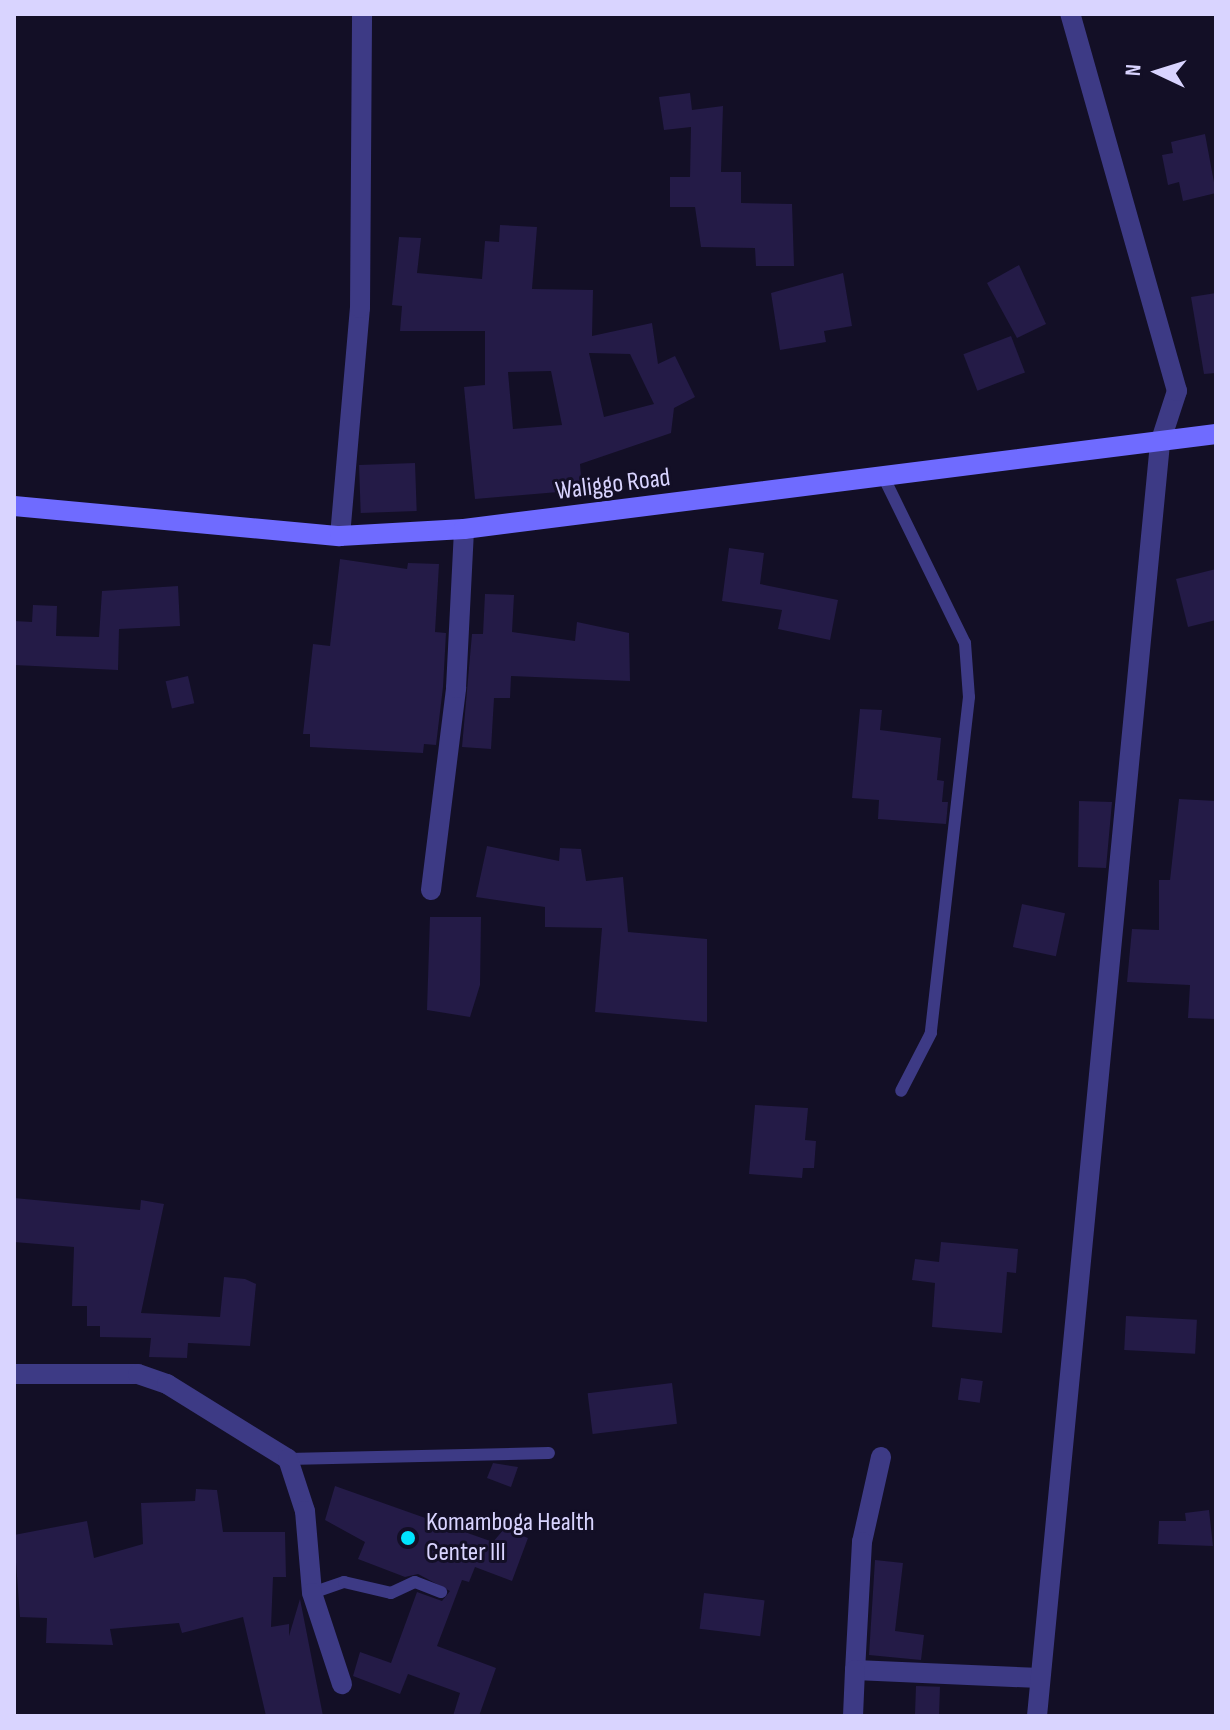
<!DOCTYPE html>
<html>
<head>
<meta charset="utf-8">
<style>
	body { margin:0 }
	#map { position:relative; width:1230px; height:1730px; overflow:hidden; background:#130f26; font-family:"Sofia Sans Condensed",sans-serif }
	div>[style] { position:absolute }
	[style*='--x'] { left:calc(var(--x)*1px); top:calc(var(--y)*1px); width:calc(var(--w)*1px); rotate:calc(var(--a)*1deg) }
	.building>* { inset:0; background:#241b47; transform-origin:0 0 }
	.lane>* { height:12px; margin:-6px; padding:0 6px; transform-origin:6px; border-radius:6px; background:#3d3a85 }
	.street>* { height:20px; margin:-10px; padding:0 10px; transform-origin:10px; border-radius:10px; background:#3d3a85 }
	.secondary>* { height:20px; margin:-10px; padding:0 10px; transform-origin:10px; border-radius:10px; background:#6f6bff }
	.dots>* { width:22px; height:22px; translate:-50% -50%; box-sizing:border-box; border:4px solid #130f26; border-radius:50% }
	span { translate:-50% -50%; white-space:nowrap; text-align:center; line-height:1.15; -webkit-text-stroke:6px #130f26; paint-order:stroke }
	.street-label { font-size:26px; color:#d9d4ff }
	.poi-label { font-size:26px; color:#d9d4ff }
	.left { translate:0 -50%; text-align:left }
	.frame { position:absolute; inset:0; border:16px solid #d9d4ff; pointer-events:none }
	.north { position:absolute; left:1118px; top:32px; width:80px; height:80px; -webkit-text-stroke:6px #130f26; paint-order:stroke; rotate:274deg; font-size:22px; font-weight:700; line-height:32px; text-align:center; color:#d9d4ff }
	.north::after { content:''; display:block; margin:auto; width:28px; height:36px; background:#d9d4ff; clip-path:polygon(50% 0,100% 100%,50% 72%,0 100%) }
</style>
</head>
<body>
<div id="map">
	<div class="building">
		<i style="clip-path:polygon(690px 93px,692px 110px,723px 106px,721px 172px,741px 172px,741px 203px,792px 204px,794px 266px,756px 266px,755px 248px,701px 247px,695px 207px,670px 207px,670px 177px,690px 177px,691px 127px,664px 130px,659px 97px)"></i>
		<i style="clip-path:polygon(1205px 134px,1216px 193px,1183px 201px,1179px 182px,1168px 185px,1162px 155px,1173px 153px,1171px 142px)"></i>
		<i style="clip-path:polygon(evenodd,500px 225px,537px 227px,532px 289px,593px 290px,592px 336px,652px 323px,658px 364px,675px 356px,695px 397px,674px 408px,671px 433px,580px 464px,582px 490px,475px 499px,464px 387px,485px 385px,485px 331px,400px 331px,402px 306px,392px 305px,399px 237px,421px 238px,417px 273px,482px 279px,485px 241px,499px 242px,500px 225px,589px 353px,630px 354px,654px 404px,604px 417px,589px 353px,500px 225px,551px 371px,562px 425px,513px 429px,508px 372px,551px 371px)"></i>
		<i style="clip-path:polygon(1019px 265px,1046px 324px,1017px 338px,987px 283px)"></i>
		<i style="clip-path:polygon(843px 273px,852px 326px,824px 331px,826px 342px,780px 350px,771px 293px)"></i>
		<i style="clip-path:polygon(1216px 293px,1216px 373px,1204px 374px,1191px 297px)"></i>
		<i style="left:1011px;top:336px;width:39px;height:51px;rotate:69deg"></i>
		<i style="left:415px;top:463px;width:48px;height:56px;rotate:88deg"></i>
		<i style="clip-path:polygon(729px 548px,764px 553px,760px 584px,838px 600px,830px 640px,778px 629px,782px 610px,722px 601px)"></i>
		<i style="clip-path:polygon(340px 559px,407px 569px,408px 563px,439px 564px,435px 632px,446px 633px,443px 687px,436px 745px,424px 744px,423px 753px,310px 747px,310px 734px,303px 734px,313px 644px,330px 646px)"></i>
		<i style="clip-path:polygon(1216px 569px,1216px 620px,1188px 627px,1176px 579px)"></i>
		<i style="clip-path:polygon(178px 586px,180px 626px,119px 629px,118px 670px,14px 665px,14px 621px,32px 622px,33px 605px,57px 606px,56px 636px,99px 637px,102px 591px)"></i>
		<i style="clip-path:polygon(485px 594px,514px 595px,512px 632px,575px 641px,577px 622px,629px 633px,630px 681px,511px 676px,510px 698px,494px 698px,491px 749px,462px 747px,472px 634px,483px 634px)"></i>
		<i style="left:188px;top:676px;width:28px;height:23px;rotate:77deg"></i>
		<i style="clip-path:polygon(860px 709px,882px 710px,880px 730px,941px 738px,937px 780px,944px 781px,942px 802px,948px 802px,946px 824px,878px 819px,879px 800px,852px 798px)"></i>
		<i style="clip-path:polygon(1179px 799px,1216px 801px,1216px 1019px,1188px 1018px,1190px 985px,1127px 982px,1132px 929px,1159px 930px,1159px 880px,1170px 880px)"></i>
		<i style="clip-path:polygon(1079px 801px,1112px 802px,1106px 868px,1078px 867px)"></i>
		<i style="clip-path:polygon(487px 846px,559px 861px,560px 848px,581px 849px,586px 881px,623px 877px,628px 932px,707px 939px,707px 1022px,595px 1012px,602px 928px,545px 927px,545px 907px,476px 897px)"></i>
		<i style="left:1022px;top:904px;width:44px;height:44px;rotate:12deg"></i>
		<i style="clip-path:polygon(430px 917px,481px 917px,480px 985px,470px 1017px,427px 1010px)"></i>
		<i style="clip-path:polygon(755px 1105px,808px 1108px,805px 1140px,816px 1141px,814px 1168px,803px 1168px,802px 1178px,749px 1174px)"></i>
		<i style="clip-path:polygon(14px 1198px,140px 1210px,141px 1200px,164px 1204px,141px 1313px,220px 1317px,224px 1277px,245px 1279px,256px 1284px,250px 1346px,188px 1343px,187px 1358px,149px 1357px,151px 1338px,100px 1337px,100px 1326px,87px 1326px,87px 1306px,72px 1306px,74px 1247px,14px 1242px)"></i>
		<i style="clip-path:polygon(941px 1242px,1018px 1249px,1016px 1273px,1007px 1272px,1002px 1333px,932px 1327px,935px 1283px,912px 1280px,915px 1259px,939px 1262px)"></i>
		<i style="left:1126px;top:1316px;width:71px;height:34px;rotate:3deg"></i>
		<i style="left:961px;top:1378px;width:22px;height:22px;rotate:8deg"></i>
		<i style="left:672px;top:1383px;width:41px;height:85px;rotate:83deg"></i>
		<i style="clip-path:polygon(493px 1463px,518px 1467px,511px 1487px,487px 1478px)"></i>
		<i style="clip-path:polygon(335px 1486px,493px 1542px,504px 1529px,528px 1538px,512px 1581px,475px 1567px,469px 1582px,462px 1580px,437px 1646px,496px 1668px,479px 1716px,453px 1716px,460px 1693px,408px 1674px,400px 1694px,353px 1676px,360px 1652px,391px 1663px,417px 1592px,442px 1601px,450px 1591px,418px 1574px,405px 1577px,358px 1559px,365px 1542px,325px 1520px)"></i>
		<i style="clip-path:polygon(196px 1489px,217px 1490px,223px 1532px,285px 1532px,286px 1577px,273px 1577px,271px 1627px,289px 1624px,289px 1636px,300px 1599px,323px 1716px,266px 1716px,243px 1617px,182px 1633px,179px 1623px,110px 1629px,113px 1645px,46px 1643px,47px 1618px,20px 1617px,14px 1535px,87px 1521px,94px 1558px,143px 1544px,141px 1503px,195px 1501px)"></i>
		<i style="clip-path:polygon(1209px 1510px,1213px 1546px,1158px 1544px,1159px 1521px,1186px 1521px,1185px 1513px)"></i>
		<i style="clip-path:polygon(875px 1560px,903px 1563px,895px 1631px,924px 1635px,921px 1660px,869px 1655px)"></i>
		<i style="left:704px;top:1593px;width:61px;height:36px;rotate:7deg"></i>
		<i style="left:916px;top:1686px;width:24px;height:30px;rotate:2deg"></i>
	</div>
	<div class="lane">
		<i style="--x:885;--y:480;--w:182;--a:63.9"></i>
		<i style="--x:965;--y:643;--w:54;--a:85.8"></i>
		<i style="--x:969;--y:697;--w:338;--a:96.5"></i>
		<i style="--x:931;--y:1033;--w:65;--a:117.3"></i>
		<i style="--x:288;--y:1459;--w:261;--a:-1.3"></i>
		<i style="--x:312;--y:1593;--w:34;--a:-19"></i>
		<i style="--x:344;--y:1582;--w:48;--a:13.2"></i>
		<i style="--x:391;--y:1593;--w:26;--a:-25"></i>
		<i style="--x:415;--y:1582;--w:28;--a:21"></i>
	</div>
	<div class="street">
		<i style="--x:340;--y:536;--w:229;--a:-85"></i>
		<i style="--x:360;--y:308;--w:294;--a:-89.6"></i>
		<i style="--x:431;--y:890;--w:204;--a:-82.9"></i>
		<i style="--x:456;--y:688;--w:159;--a:-87.1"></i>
		<i style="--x:14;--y:1374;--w:124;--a:0"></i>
		<i style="--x:138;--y:1374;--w:31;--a:19"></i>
		<i style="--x:167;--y:1384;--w:142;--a:31.8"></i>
		<i style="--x:288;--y:1459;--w:55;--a:71.9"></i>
		<i style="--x:305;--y:1511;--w:82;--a:85.1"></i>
		<i style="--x:312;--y:1593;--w:96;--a:71.8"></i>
		<i style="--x:881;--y:1457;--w:87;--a:102.6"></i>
		<i style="--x:862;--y:1542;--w:128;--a:93.1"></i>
		<i style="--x:855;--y:1670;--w:185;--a:2.5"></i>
		<i style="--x:853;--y:1716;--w:46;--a:-87.5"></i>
		<i style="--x:1037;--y:1716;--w:1279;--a:-84.48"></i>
		<i style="--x:1160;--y:443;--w:55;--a:-71.9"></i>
		<i style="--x:1177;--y:391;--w:392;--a:-105.8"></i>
	</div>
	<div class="secondary">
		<i style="--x:14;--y:506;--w:327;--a:5.3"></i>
		<i style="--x:340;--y:536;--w:124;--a:-3.2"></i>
		<i style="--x:464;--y:529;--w:758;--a:-7.2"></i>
	</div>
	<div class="dots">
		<i style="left:408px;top:1538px;background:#00e5ff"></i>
	</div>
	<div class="street-label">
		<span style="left:613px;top:485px;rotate:-7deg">Waliggo Road</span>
	</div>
	<div class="poi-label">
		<span class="left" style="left:426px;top:1538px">Komamboga Health<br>Center III</span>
	</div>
	<div class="frame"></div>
	<div class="north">N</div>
</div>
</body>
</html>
